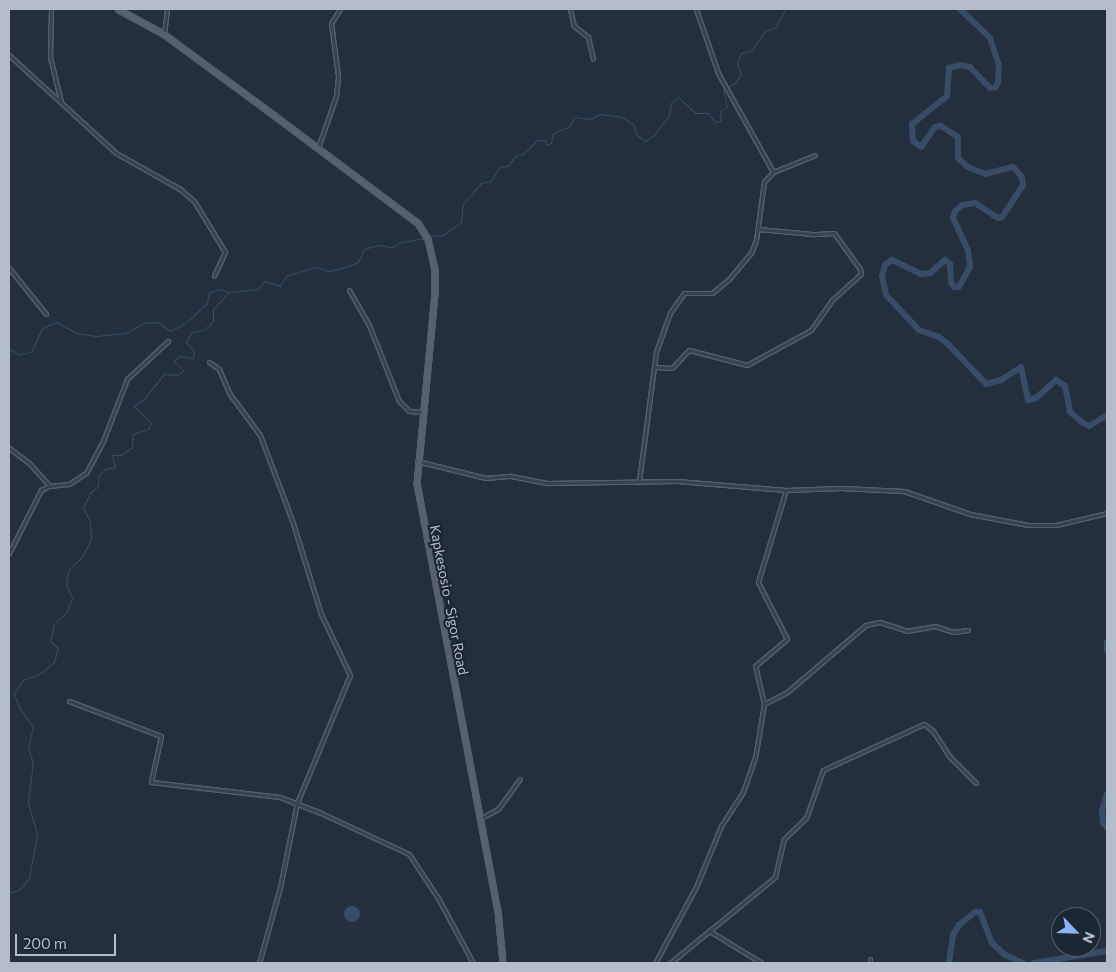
<!DOCTYPE html>
<html>
<head>
<meta charset="utf-8">
<style>
	body { margin:0 }
	#map { position:relative; width:1116px; height:972px; overflow:hidden; background:#242f3e; font-family:Commissioner,sans-serif }
	div>[style] { position:absolute }
	[style*='--x'] { left:calc(var(--x)*1px); top:calc(var(--y)*1px); width:calc(var(--w)*1px); rotate:calc(var(--a)*1deg) }
	.water>* { inset:0; background:#394c67 }
	.round { border-radius:50% }
	.stream>* { height:1px; margin:-0.5px; padding:0 0.5px; transform-origin:0.5px; border-radius:0.5px; background:#394c67 }
	.river>* { height:6px; margin:-3px; padding:0 3px; transform-origin:3px; border-radius:3px; background:#394c67 }
	.roads { filter:drop-shadow(1px 0 #565f6c) drop-shadow(-1px 0 #565f6c) drop-shadow(0 1px #565f6c) drop-shadow(0 -1px #565f6c) }
	.minor>* { height:3px; margin:-1.5px; padding:0 1.5px; transform-origin:1.5px; border-radius:1.5px; background:#38414e }
	.major>* { height:4.5px; margin:-2.25px; padding:0 2.25px; transform-origin:2.25px; border-radius:2.25px; background:#56606e }
	span { translate:-50% -50%; white-space:nowrap; text-align:center; line-height:1.15; -webkit-text-stroke:4.5px #1d2633; paint-order:stroke }
	.street-label { font-size:14px; color:#b4bcc9 }
	.frame { position:absolute; inset:0; border:10px solid #b4bcc9; pointer-events:none }
	.north { position:absolute; left:1051px; top:907px; width:50px; height:50px; box-sizing:border-box; background:#1d2633; border:1px solid #59626f; border-radius:50%; rotate:114deg; font-size:14px; font-weight:700; line-height:20px; text-align:center; color:#b4bcc9 }
	.north::after { content:''; display:block; margin:auto; width:18px; height:22px; background:#8ab4f8; clip-path:polygon(50% 0,100% 100%,50% 72%,0 100%) }
	.scale { position:absolute; left:15px; top:934px; width:101px; height:22px; box-sizing:border-box; border:2px solid #b4bcc9; border-top:0; padding-left:6px; font-size:15px; line-height:18px; white-space:nowrap; color:#b4bcc9; -webkit-text-stroke:4px #1d2633; paint-order:stroke }
</style>
</head>
<body>
<div id="map">
	<div class="water">
		<i class="round" style="left:344px;top:906px;width:16px;height:16px"></i>
	</div>
	<div class="stream">
		<i style="--x:430;--y:236;--w:13;--a:-4"></i>
		<i style="--x:443;--y:235;--w:22;--a:-36"></i>
		<i style="--x:461;--y:222;--w:18;--a:-84"></i>
		<i style="--x:463;--y:204;--w:28;--a:-49"></i>
		<i style="--x:481;--y:183;--w:10;--a:-11"></i>
		<i style="--x:491;--y:181;--w:16;--a:-60"></i>
		<i style="--x:499;--y:167;--w:9;--a:-6"></i>
		<i style="--x:508;--y:166;--w:12;--a:-55"></i>
		<i style="--x:515;--y:156;--w:9;--a:-18"></i>
		<i style="--x:524;--y:153;--w:18;--a:-45"></i>
		<i style="--x:537;--y:140;--w:7;--a:0"></i>
		<i style="--x:544;--y:140;--w:6;--a:59"></i>
		<i style="--x:547;--y:145;--w:4;--a:-27"></i>
		<i style="--x:551;--y:143;--w:10;--a:-79"></i>
		<i style="--x:553;--y:133;--w:17;--a:-21"></i>
		<i style="--x:569;--y:127;--w:11;--a:-63"></i>
		<i style="--x:574;--y:117;--w:16;--a:7"></i>
		<i style="--x:590;--y:119;--w:11;--a:-27"></i>
		<i style="--x:600;--y:114;--w:22;--a:8"></i>
		<i style="--x:622;--y:117;--w:13;--a:32"></i>
		<i style="--x:633;--y:124;--w:12;--a:70"></i>
		<i style="--x:637;--y:135;--w:10;--a:37"></i>
		<i style="--x:645;--y:141;--w:11;--a:-34"></i>
		<i style="--x:654;--y:135;--w:25;--a:-53"></i>
		<i style="--x:669;--y:115;--w:12;--a:-81"></i>
		<i style="--x:671;--y:103;--w:9;--a:-41"></i>
		<i style="--x:678;--y:97;--w:23;--a:43"></i>
		<i style="--x:695;--y:113;--w:13;--a:0"></i>
		<i style="--x:708;--y:113;--w:11;--a:52"></i>
		<i style="--x:715;--y:122;--w:5;--a:-11"></i>
		<i style="--x:720;--y:121;--w:11;--a:-85"></i>
		<i style="--x:721;--y:110;--w:7;--a:-27"></i>
		<i style="--x:727;--y:107;--w:17;--a:-103"></i>
		<i style="--x:723;--y:90;--w:14;--a:-30"></i>
		<i style="--x:735;--y:83;--w:11;--a:-56"></i>
		<i style="--x:741;--y:74;--w:12;--a:-110"></i>
		<i style="--x:737;--y:63;--w:11;--a:-68"></i>
		<i style="--x:741;--y:53;--w:11;--a:-15"></i>
		<i style="--x:752;--y:50;--w:23;--a:-56"></i>
		<i style="--x:765;--y:31;--w:12;--a:-20"></i>
		<i style="--x:776;--y:27;--w:20;--a:-63"></i>
		<i style="--x:9;--y:349;--w:11;--a:27"></i>
		<i style="--x:19;--y:354;--w:12;--a:-9"></i>
		<i style="--x:31;--y:352;--w:26;--a:-65"></i>
		<i style="--x:42;--y:328;--w:15;--a:-23"></i>
		<i style="--x:56;--y:322;--w:24;--a:28"></i>
		<i style="--x:77;--y:333;--w:19;--a:9"></i>
		<i style="--x:96;--y:336;--w:30;--a:-6"></i>
		<i style="--x:126;--y:333;--w:20;--a:-30"></i>
		<i style="--x:143;--y:323;--w:15;--a:-4"></i>
		<i style="--x:158;--y:322;--w:15;--a:37"></i>
		<i style="--x:170;--y:331;--w:16;--a:-27"></i>
		<i style="--x:184;--y:324;--w:31;--a:-42"></i>
		<i style="--x:207;--y:303;--w:11;--a:-80"></i>
		<i style="--x:209;--y:292;--w:11;--a:-15"></i>
		<i style="--x:220;--y:289;--w:9;--a:21"></i>
		<i style="--x:9;--y:893;--w:12;--a:-20"></i>
		<i style="--x:20;--y:889;--w:14;--a:-51"></i>
		<i style="--x:29;--y:878;--w:45;--a:-79.7"></i>
		<i style="--x:37;--y:834;--w:33;--a:-106"></i>
		<i style="--x:28;--y:802;--w:39;--a:-83"></i>
		<i style="--x:33;--y:763;--w:17;--a:-107"></i>
		<i style="--x:28;--y:747;--w:21;--a:-76"></i>
		<i style="--x:33;--y:727;--w:24;--a:-126"></i>
		<i style="--x:19;--y:708;--w:16;--a:-108"></i>
		<i style="--x:14;--y:693;--w:16;--a:-55"></i>
		<i style="--x:23;--y:680;--w:19;--a:-21"></i>
		<i style="--x:41;--y:673;--w:17;--a:-40"></i>
		<i style="--x:54;--y:662;--w:15;--a:-74"></i>
		<i style="--x:58;--y:648;--w:11;--a:-139"></i>
		<i style="--x:50;--y:641;--w:17;--a:-77"></i>
		<i style="--x:54;--y:624;--w:16;--a:-43"></i>
		<i style="--x:66;--y:613;--w:16;--a:-68"></i>
		<i style="--x:72;--y:598;--w:15;--a:-113"></i>
		<i style="--x:66;--y:584;--w:15;--a:-79"></i>
		<i style="--x:69;--y:569;--w:18;--a:-43"></i>
		<i style="--x:82;--y:557;--w:20;--a:-63"></i>
		<i style="--x:91;--y:539;--w:18;--a:-93"></i>
		<i style="--x:90;--y:521;--w:15;--a:-118"></i>
		<i style="--x:83;--y:508;--w:17;--a:-65"></i>
		<i style="--x:90;--y:493;--w:11;--a:-41"></i>
		<i style="--x:98;--y:486;--w:11;--a:-85"></i>
		<i style="--x:99;--y:475;--w:8;--a:-45"></i>
		<i style="--x:105;--y:469;--w:10;--a:-11"></i>
		<i style="--x:115;--y:467;--w:12;--a:-104"></i>
		<i style="--x:112;--y:455;--w:9;--a:0"></i>
		<i style="--x:121;--y:455;--w:14;--a:-36"></i>
		<i style="--x:132;--y:447;--w:13;--a:-86"></i>
		<i style="--x:133;--y:434;--w:16;--a:-18"></i>
		<i style="--x:148;--y:429;--w:7;--a:-63"></i>
		<i style="--x:151;--y:423;--w:24;--a:-135"></i>
		<i style="--x:134;--y:406;--w:14;--a:-36"></i>
		<i style="--x:145;--y:398;--w:31;--a:-52"></i>
		<i style="--x:164;--y:374;--w:14;--a:4"></i>
		<i style="--x:178;--y:375;--w:7;--a:-45"></i>
		<i style="--x:183;--y:370;--w:13;--a:-135"></i>
		<i style="--x:174;--y:361;--w:7;--a:-45"></i>
		<i style="--x:179;--y:356;--w:14;--a:8"></i>
		<i style="--x:193;--y:358;--w:7;--a:-82"></i>
		<i style="--x:194;--y:351;--w:12;--a:-132"></i>
		<i style="--x:186;--y:342;--w:12;--a:-59"></i>
		<i style="--x:192;--y:332;--w:12;--a:-9"></i>
		<i style="--x:204;--y:330;--w:13;--a:-45"></i>
		<i style="--x:213;--y:321;--w:12;--a:-90"></i>
		<i style="--x:213;--y:309;--w:23;--a:-47"></i>
		<i style="--x:229;--y:292;--w:29;--a:-6"></i>
		<i style="--x:258;--y:289;--w:11;--a:-49"></i>
		<i style="--x:265;--y:281;--w:16;--a:18"></i>
		<i style="--x:280;--y:286;--w:12;--a:-59"></i>
		<i style="--x:286;--y:276;--w:24;--a:-17"></i>
		<i style="--x:309;--y:269;--w:8;--a:-14"></i>
		<i style="--x:317;--y:267;--w:12;--a:20"></i>
		<i style="--x:328;--y:271;--w:11;--a:-10"></i>
		<i style="--x:339;--y:269;--w:20;--a:-20"></i>
		<i style="--x:358;--y:262;--w:14;--a:-65"></i>
		<i style="--x:364;--y:249;--w:14;--a:-17"></i>
		<i style="--x:377;--y:245;--w:15;--a:8"></i>
		<i style="--x:392;--y:247;--w:10;--a:-29"></i>
		<i style="--x:401;--y:242;--w:25;--a:-9"></i>
	</div>
	<div class="river">
		<i style="--x:960;--y:9;--w:42;--a:44"></i>
		<i style="--x:990;--y:38;--w:28;--a:72"></i>
		<i style="--x:999;--y:65;--w:17;--a:93"></i>
		<i style="--x:998;--y:82;--w:5;--a:112"></i>
		<i style="--x:996;--y:87;--w:6;--a:171"></i>
		<i style="--x:990;--y:88;--w:29;--a:-134"></i>
		<i style="--x:970;--y:67;--w:9;--a:-167"></i>
		<i style="--x:961;--y:65;--w:12;--a:166"></i>
		<i style="--x:949;--y:68;--w:28;--a:94"></i>
		<i style="--x:947;--y:96;--w:45;--a:141.3"></i>
		<i style="--x:912;--y:124;--w:17;--a:87"></i>
		<i style="--x:913;--y:141;--w:10;--a:37"></i>
		<i style="--x:921;--y:147;--w:24;--a:-55"></i>
		<i style="--x:935;--y:127;--w:6;--a:-9"></i>
		<i style="--x:941;--y:126;--w:20;--a:33"></i>
		<i style="--x:958;--y:137;--w:21;--a:90"></i>
		<i style="--x:958;--y:158;--w:13;--a:42"></i>
		<i style="--x:968;--y:167;--w:18;--a:22"></i>
		<i style="--x:985;--y:174;--w:29;--a:-14"></i>
		<i style="--x:1013;--y:167;--w:13;--a:48"></i>
		<i style="--x:1022;--y:177;--w:8;--a:83"></i>
		<i style="--x:1023;--y:185;--w:38;--a:123"></i>
		<i style="--x:1002;--y:217;--w:4;--a:166"></i>
		<i style="--x:998;--y:218;--w:27;--a:-147"></i>
		<i style="--x:975;--y:203;--w:13;--a:171"></i>
		<i style="--x:962;--y:205;--w:9;--a:139"></i>
		<i style="--x:955;--y:211;--w:7;--a:106"></i>
		<i style="--x:953;--y:218;--w:35;--a:65"></i>
		<i style="--x:968;--y:250;--w:17;--a:83"></i>
		<i style="--x:970;--y:267;--w:23;--a:119"></i>
		<i style="--x:959;--y:287;--w:5;--a:180"></i>
		<i style="--x:954;--y:287;--w:6;--a:-121"></i>
		<i style="--x:951;--y:282;--w:18;--a:-93"></i>
		<i style="--x:950;--y:264;--w:6;--a:-141"></i>
		<i style="--x:945;--y:260;--w:20;--a:139"></i>
		<i style="--x:930;--y:273;--w:9;--a:174"></i>
		<i style="--x:921;--y:274;--w:32;--a:-154"></i>
		<i style="--x:892;--y:260;--w:9;--a:144"></i>
		<i style="--x:885;--y:265;--w:11;--a:105"></i>
		<i style="--x:882;--y:276;--w:19;--a:78"></i>
		<i style="--x:886;--y:295;--w:48;--a:46.7"></i>
		<i style="--x:919;--y:330;--w:21;--a:19"></i>
		<i style="--x:939;--y:337;--w:13;--a:39"></i>
		<i style="--x:949;--y:345;--w:54;--a:46.5"></i>
		<i style="--x:986;--y:384;--w:16;--a:-15"></i>
		<i style="--x:1001;--y:380;--w:24;--a:-33"></i>
		<i style="--x:1021;--y:367;--w:34;--a:78"></i>
		<i style="--x:1028;--y:400;--w:8;--a:-14"></i>
		<i style="--x:1036;--y:398;--w:27;--a:-42"></i>
		<i style="--x:1056;--y:380;--w:11;--a:34"></i>
		<i style="--x:1065;--y:386;--w:26;--a:79"></i>
		<i style="--x:1070;--y:412;--w:16;--a:40"></i>
		<i style="--x:1082;--y:422;--w:8;--a:30"></i>
		<i style="--x:1089;--y:426;--w:21;--a:-31"></i>
		<i style="--x:1107;--y:642;--w:8;--a:90"></i>
		<i style="--x:1107;--y:794;--w:17;--a:107"></i>
		<i style="--x:1102;--y:810;--w:13;--a:86"></i>
		<i style="--x:1103;--y:823;--w:6;--a:51"></i>
		<i style="--x:949;--y:963;--w:28;--a:-82"></i>
		<i style="--x:953;--y:935;--w:12;--a:-59"></i>
		<i style="--x:959;--y:925;--w:21;--a:-39"></i>
		<i style="--x:975;--y:912;--w:5;--a:0"></i>
		<i style="--x:980;--y:912;--w:33;--a:69"></i>
		<i style="--x:992;--y:943;--w:18;--a:43"></i>
		<i style="--x:1005;--y:955;--w:20;--a:24"></i>
		<i style="--x:1034;--y:963;--w:74;--a:-9.3"></i>
	</div>
	<div class="roads">
		<div class="minor">
			<i style="--x:51;--y:9;--w:48;--a:91.2"></i>
			<i style="--x:50;--y:57;--w:46;--a:76.3"></i>
			<i style="--x:570;--y:9;--w:17;--a:77"></i>
			<i style="--x:574;--y:26;--w:18;--a:38"></i>
			<i style="--x:588;--y:37;--w:22;--a:77"></i>
			<i style="--x:696;--y:9;--w:68;--a:71"></i>
			<i style="--x:718;--y:73;--w:113;--a:60.9"></i>
			<i style="--x:164;--y:34;--w:25;--a:-83"></i>
			<i style="--x:9;--y:55;--w:145;--a:42.5"></i>
			<i style="--x:116;--y:153;--w:73;--a:29.4"></i>
			<i style="--x:180;--y:189;--w:18;--a:41"></i>
			<i style="--x:194;--y:201;--w:60;--a:58.7"></i>
			<i style="--x:225;--y:252;--w:26;--a:115"></i>
			<i style="--x:318;--y:148;--w:55;--a:-70.9"></i>
			<i style="--x:336;--y:96;--w:20;--a:-84"></i>
			<i style="--x:338;--y:76;--w:53;--a:-97.5"></i>
			<i style="--x:331;--y:23;--w:17;--a:-57"></i>
			<i style="--x:9;--y:268;--w:59;--a:51.2"></i>
			<i style="--x:349;--y:290;--w:40;--a:60.3"></i>
			<i style="--x:369;--y:325;--w:82;--a:68.5"></i>
			<i style="--x:399;--y:401;--w:14;--a:45"></i>
			<i style="--x:409;--y:411;--w:13;--a:4"></i>
			<i style="--x:209;--y:362;--w:12;--a:35"></i>
			<i style="--x:219;--y:369;--w:26;--a:67"></i>
			<i style="--x:229;--y:393;--w:52;--a:53.6"></i>
			<i style="--x:260;--y:435;--w:91;--a:69.4"></i>
			<i style="--x:292;--y:520;--w:98;--a:72.9"></i>
			<i style="--x:321;--y:614;--w:68;--a:64.6"></i>
			<i style="--x:350;--y:675;--w:139;--a:112.5"></i>
			<i style="--x:297;--y:803;--w:86;--a:101.4"></i>
			<i style="--x:280;--y:887;--w:79;--a:105.4"></i>
			<i style="--x:654;--y:367;--w:18;--a:3"></i>
			<i style="--x:672;--y:368;--w:25;--a:-47"></i>
			<i style="--x:689;--y:350;--w:60;--a:14.5"></i>
			<i style="--x:747;--y:365;--w:73;--a:-28.7"></i>
			<i style="--x:811;--y:330;--w:37;--a:-55"></i>
			<i style="--x:832;--y:300;--w:39;--a:-42"></i>
			<i style="--x:861;--y:274;--w:5;--a:-101"></i>
			<i style="--x:860;--y:269;--w:44;--a:-125.8"></i>
			<i style="--x:834;--y:233;--w:22;--a:177"></i>
			<i style="--x:812;--y:234;--w:54;--a:-174.7"></i>
			<i style="--x:9;--y:448;--w:25;--a:37"></i>
			<i style="--x:29;--y:463;--w:30;--a:48"></i>
			<i style="--x:417;--y:461;--w:71;--a:13.8"></i>
			<i style="--x:486;--y:478;--w:25;--a:-5"></i>
			<i style="--x:511;--y:476;--w:38;--a:11"></i>
			<i style="--x:548;--y:483;--w:129;--a:-0.9"></i>
			<i style="--x:677;--y:481;--w:109;--a:4.7"></i>
			<i style="--x:786;--y:490;--w:55;--a:-2.1"></i>
			<i style="--x:841;--y:488;--w:63;--a:2.7"></i>
			<i style="--x:904;--y:491;--w:70;--a:19.2"></i>
			<i style="--x:970;--y:514;--w:59;--a:10.7"></i>
			<i style="--x:1028;--y:525;--w:28;--a:0"></i>
			<i style="--x:1056;--y:525;--w:52;--a:-13.2"></i>
			<i style="--x:639;--y:481;--w:130;--a:-82.5"></i>
			<i style="--x:656;--y:352;--w:41;--a:-70.3"></i>
			<i style="--x:670;--y:313;--w:24;--a:-55"></i>
			<i style="--x:684;--y:293;--w:28;--a:0"></i>
			<i style="--x:712;--y:293;--w:22;--a:-39"></i>
			<i style="--x:729;--y:279;--w:34;--a:-50"></i>
			<i style="--x:751;--y:253;--w:14;--a:-69"></i>
			<i style="--x:756;--y:240;--w:59;--a:-82.1"></i>
			<i style="--x:764;--y:182;--w:13;--a:-48"></i>
			<i style="--x:773;--y:172;--w:45;--a:-22"></i>
			<i style="--x:9;--y:553;--w:71;--a:-63.1"></i>
			<i style="--x:41;--y:490;--w:9;--a:-27"></i>
			<i style="--x:49;--y:486;--w:20;--a:-6"></i>
			<i style="--x:69;--y:484;--w:20;--a:-33"></i>
			<i style="--x:86;--y:473;--w:36;--a:-62"></i>
			<i style="--x:103;--y:441;--w:66;--a:-68.8"></i>
			<i style="--x:127;--y:379;--w:56;--a:-42.8"></i>
			<i style="--x:69;--y:701;--w:98;--a:20.8"></i>
			<i style="--x:161;--y:736;--w:47;--a:102.3"></i>
			<i style="--x:151;--y:782;--w:130;--a:6.6"></i>
			<i style="--x:280;--y:797;--w:44;--a:21.3"></i>
			<i style="--x:321;--y:813;--w:97;--a:25"></i>
			<i style="--x:409;--y:854;--w:53;--a:56.6"></i>
			<i style="--x:438;--y:898;--w:74;--a:61.7"></i>
			<i style="--x:764;--y:704;--w:25;--a:-27"></i>
			<i style="--x:786;--y:693;--w:105;--a:-40.4"></i>
			<i style="--x:866;--y:625;--w:14;--a:-12"></i>
			<i style="--x:880;--y:622;--w:28;--a:18"></i>
			<i style="--x:907;--y:631;--w:28;--a:-10"></i>
			<i style="--x:935;--y:626;--w:19;--a:18"></i>
			<i style="--x:953;--y:632;--w:15;--a:-8"></i>
			<i style="--x:481;--y:818;--w:19;--a:-28"></i>
			<i style="--x:498;--y:809;--w:37;--a:-54"></i>
			<i style="--x:711;--y:932;--w:60;--a:31.3"></i>
			<i style="--x:655;--y:963;--w:86;--a:-61.7"></i>
			<i style="--x:696;--y:887;--w:66;--a:-67.7"></i>
			<i style="--x:721;--y:826;--w:40;--a:-57.1"></i>
			<i style="--x:743;--y:792;--w:36;--a:-71"></i>
			<i style="--x:755;--y:758;--w:55;--a:-80.5"></i>
			<i style="--x:764;--y:704;--w:39;--a:-103"></i>
			<i style="--x:755;--y:666;--w:42;--a:-40.2"></i>
			<i style="--x:787;--y:639;--w:64;--a:-117"></i>
			<i style="--x:758;--y:582;--w:96;--a:-73.1"></i>
			<i style="--x:670;--y:963;--w:136;--a:-39.3"></i>
			<i style="--x:775;--y:877;--w:39;--a:-77"></i>
			<i style="--x:784;--y:839;--w:30;--a:-44"></i>
			<i style="--x:806;--y:818;--w:51;--a:-70.5"></i>
			<i style="--x:823;--y:770;--w:111;--a:-24.5"></i>
			<i style="--x:924;--y:724;--w:11;--a:38"></i>
			<i style="--x:933;--y:731;--w:30;--a:57"></i>
			<i style="--x:949;--y:756;--w:38;--a:45"></i>
			<i style="--x:870;--y:963;--w:4;--a:-90"></i>
		</div>
		<div class="major">
			<i style="--x:118;--y:9;--w:52;--a:28.5"></i>
			<i style="--x:164;--y:34;--w:137;--a:36.4"></i>
			<i style="--x:274;--y:115;--w:180;--a:36.9"></i>
			<i style="--x:418;--y:223;--w:19;--a:58"></i>
			<i style="--x:428;--y:239;--w:32;--a:77"></i>
			<i style="--x:435;--y:270;--w:24;--a:90"></i>
			<i style="--x:435;--y:294;--w:190;--a:95.4"></i>
			<i style="--x:417;--y:483;--w:435;--a:79.3"></i>
			<i style="--x:498;--y:910;--w:53;--a:84.6"></i>
		</div>
	</div>
	<div class="street-label">
		<span style="left:449px;top:600px;rotate:79deg">Kapkesosio - Sigor Road</span>
	</div>
	<div class="frame"></div>
	<div class="north">N</div>
	<div class="scale">200 m</div>
</div>
</body>
</html>
